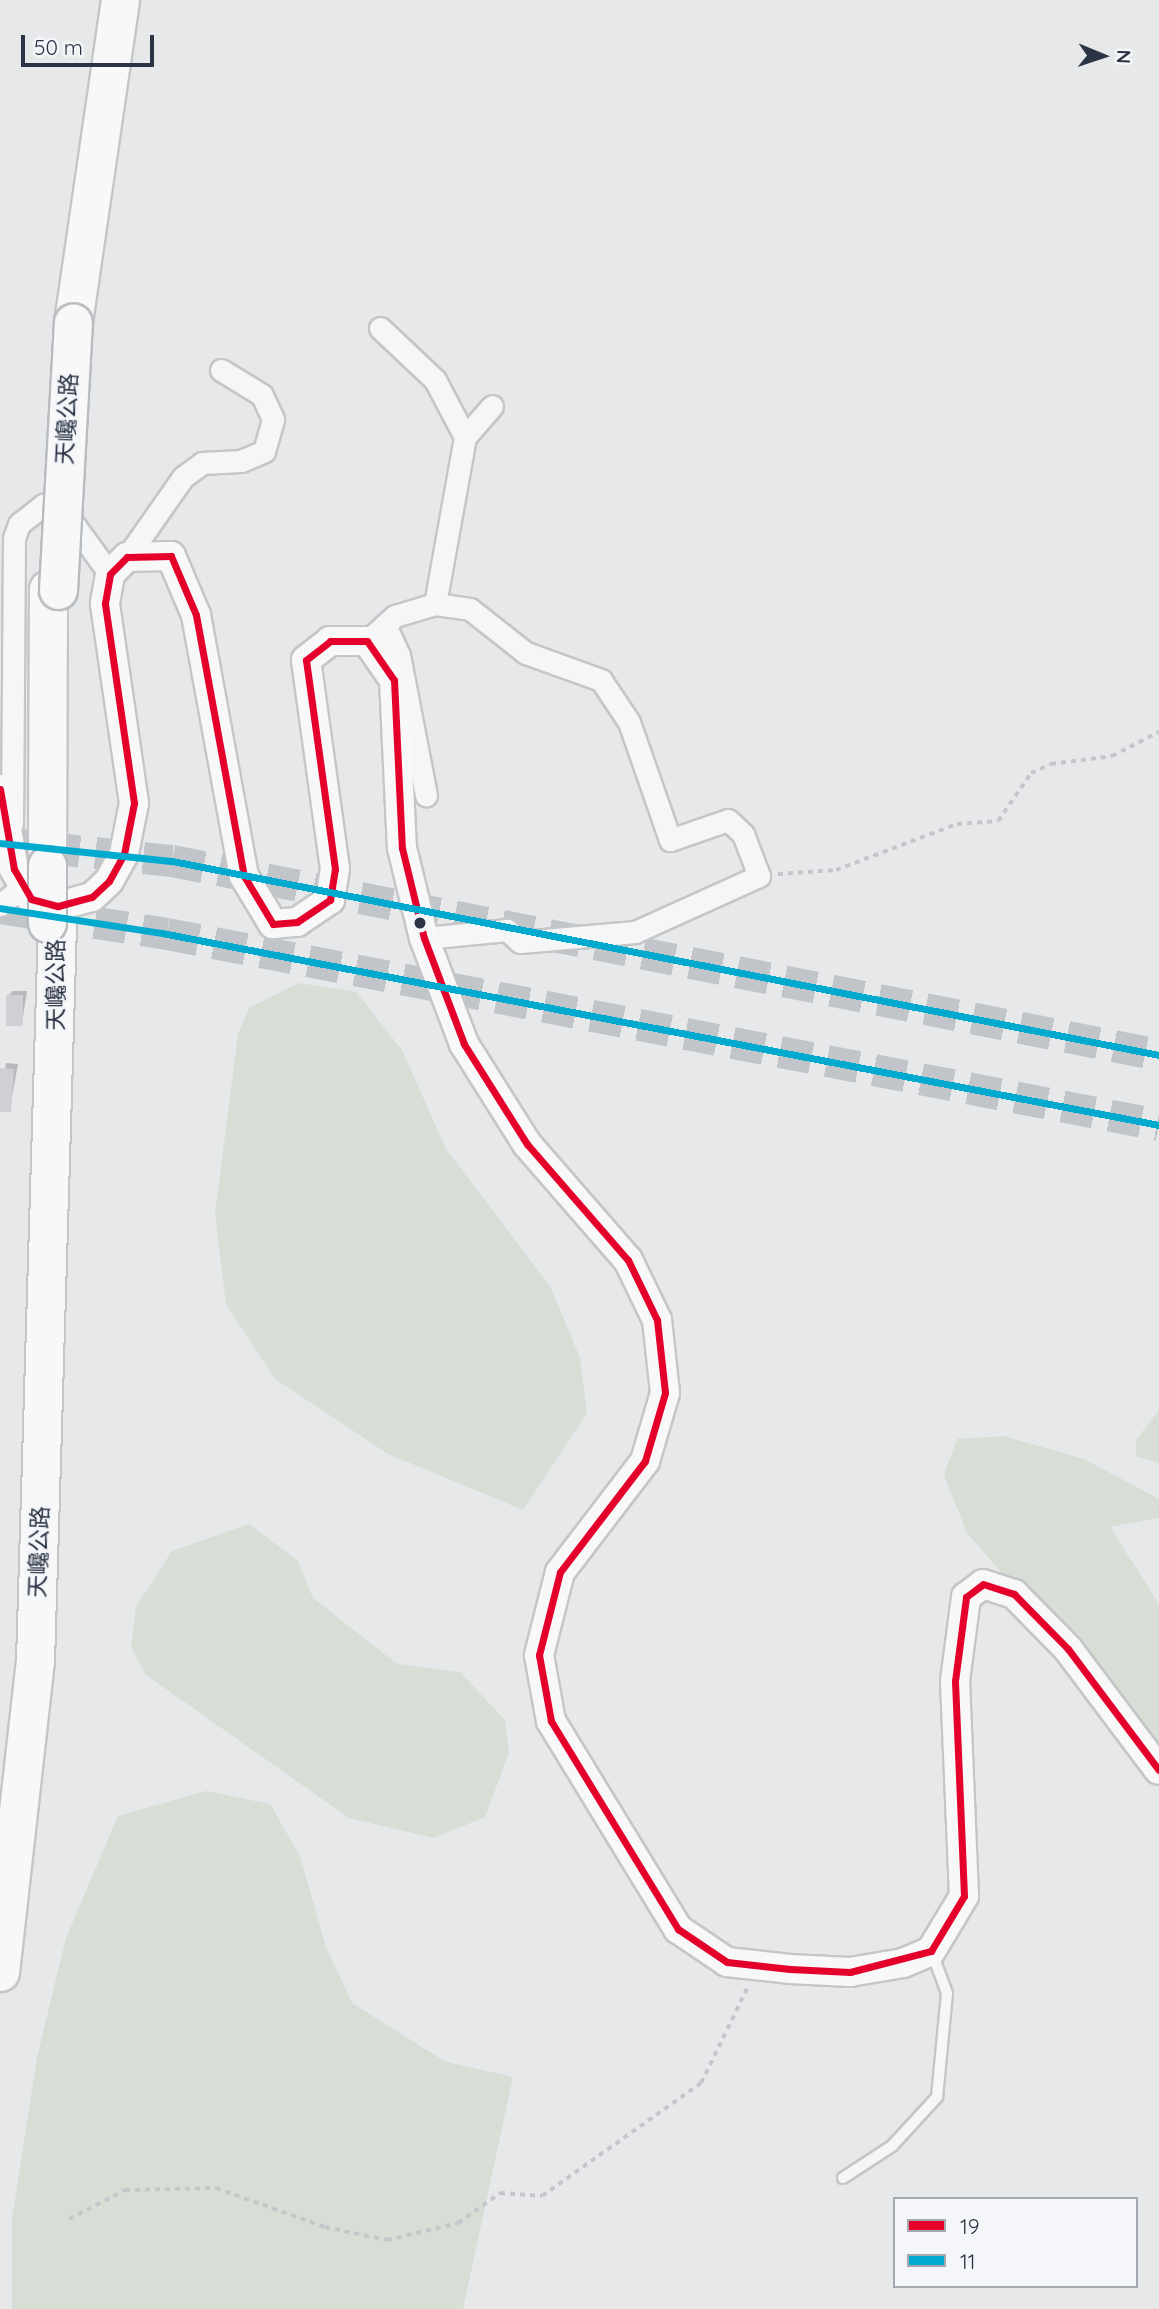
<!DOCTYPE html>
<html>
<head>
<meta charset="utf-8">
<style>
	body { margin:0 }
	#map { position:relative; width:1159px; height:2309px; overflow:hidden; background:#e6e8ea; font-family:Quicksand,"Noto Sans SC",sans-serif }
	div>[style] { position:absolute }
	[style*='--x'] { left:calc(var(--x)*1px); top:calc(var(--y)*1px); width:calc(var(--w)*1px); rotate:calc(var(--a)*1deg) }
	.green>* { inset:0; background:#d6ded6 }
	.shadow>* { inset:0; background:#0003 }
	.building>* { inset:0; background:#ced0d3; transform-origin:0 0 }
	.primary-tunnel>* { height:32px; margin-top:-16px; transform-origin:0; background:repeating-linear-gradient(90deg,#c1c4c9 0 32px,transparent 0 48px) }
	.path>* { height:3.5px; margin-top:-1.75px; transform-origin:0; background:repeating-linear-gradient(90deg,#c5c6ca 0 5px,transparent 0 10px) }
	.roads { filter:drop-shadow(2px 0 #c4c6c8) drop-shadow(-2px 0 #c4c6c8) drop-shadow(0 2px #c4c6c8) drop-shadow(0 -2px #c4c6c8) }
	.lane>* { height:10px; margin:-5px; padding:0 5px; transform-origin:5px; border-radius:5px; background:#f5f6f7 }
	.street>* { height:21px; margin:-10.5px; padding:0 10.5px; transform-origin:10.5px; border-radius:10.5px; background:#f5f6f7 }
	.secondary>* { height:28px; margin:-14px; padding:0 14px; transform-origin:14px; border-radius:14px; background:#f8f8f8 }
	.highway>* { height:37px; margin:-18.5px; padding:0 18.5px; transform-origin:18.5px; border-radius:18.5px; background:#f8f8f8 }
	.bridges { filter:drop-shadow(2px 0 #b8bbbf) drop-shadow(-2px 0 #b8bbbf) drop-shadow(0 2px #b8bbbf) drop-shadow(0 -2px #b8bbbf) }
	.highway-bridge>* { height:37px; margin:-18.5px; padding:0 18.5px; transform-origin:18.5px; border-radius:18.5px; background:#f8f8f8 }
	.bus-1>* { height:7px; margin:-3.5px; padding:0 3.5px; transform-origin:3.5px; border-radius:3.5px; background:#e4002b }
	.bus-2>* { height:7px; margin:-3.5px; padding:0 3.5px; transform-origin:3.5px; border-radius:3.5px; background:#00a9ce }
	.dots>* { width:19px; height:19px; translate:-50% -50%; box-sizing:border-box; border:4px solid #f4f6f9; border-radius:50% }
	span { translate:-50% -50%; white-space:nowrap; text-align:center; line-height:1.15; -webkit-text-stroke:6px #f4f6f9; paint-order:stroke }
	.street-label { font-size:23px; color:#2b3445 }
	.legend { position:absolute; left:893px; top:2197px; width:245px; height:91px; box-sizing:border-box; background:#f4f6f9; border:2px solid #a4a8b1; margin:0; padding:9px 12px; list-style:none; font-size:21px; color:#2b3445 }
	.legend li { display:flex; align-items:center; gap:14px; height:35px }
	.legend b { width:35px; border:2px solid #a4a8b1 }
	.north { position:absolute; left:1068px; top:21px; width:70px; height:70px; -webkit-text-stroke:5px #f4f6f9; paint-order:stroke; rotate:92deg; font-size:19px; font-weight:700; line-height:28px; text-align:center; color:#2b3445 }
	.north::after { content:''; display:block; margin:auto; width:24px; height:32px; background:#2b3445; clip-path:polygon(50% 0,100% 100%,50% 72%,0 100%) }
	.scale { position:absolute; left:21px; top:35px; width:133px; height:32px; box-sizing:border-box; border:4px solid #2b3445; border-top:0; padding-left:9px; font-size:21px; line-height:24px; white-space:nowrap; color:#2b3445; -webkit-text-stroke:5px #f4f6f9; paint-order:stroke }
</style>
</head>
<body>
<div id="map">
	<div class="green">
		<i style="clip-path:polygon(299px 983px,356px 992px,402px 1050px,446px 1149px,550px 1286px,580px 1358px,587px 1413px,523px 1510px,388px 1454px,275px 1379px,226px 1304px,215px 1214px,238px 1034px,249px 1008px)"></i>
		<i style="clip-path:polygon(1159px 1410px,1159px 1463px,1136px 1456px,1136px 1440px)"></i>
		<i style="clip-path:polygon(1004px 1436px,1084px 1459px,1159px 1499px,1159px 1518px,1110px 1527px,1159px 1604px,1159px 1752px,967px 1533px,944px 1475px,957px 1439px)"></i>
		<i style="clip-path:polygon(249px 1524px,298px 1561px,313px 1598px,397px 1664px,460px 1672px,505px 1720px,509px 1753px,485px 1817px,434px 1838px,349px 1818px,146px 1675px,131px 1647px,136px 1607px,172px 1551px)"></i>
		<i style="clip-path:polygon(206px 1791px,270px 1804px,300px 1856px,326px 1947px,352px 2003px,446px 2062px,513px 2077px,463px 2309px,12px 2309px,12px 2219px,37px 2057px,66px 1938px,118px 1816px)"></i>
	</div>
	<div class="shadow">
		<i style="clip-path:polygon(13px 991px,27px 991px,22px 1024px,8px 996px)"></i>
		<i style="clip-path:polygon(6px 1063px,18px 1064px,11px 1102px,0 1102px)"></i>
	</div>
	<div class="building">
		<i style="left:6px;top:995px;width:17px;height:31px"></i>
		<i style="clip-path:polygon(0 1068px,14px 1069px,11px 1112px,0 1112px)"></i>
	</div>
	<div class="primary-tunnel">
		<i style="--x:0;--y:843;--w:173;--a:6"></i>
		<i style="--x:172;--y:861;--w:1006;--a:11.12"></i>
		<i style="--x:0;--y:908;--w:169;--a:8.8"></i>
		<i style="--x:167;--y:934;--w:1010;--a:10.9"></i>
	</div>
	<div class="path">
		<i style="--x:778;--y:874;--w:58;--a:-3.9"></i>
		<i style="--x:836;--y:870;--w:129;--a:-20.8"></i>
		<i style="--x:957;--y:824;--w:41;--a:-4.2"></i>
		<i style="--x:998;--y:821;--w:58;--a:-55.5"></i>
		<i style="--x:1031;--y:773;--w:22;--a:-24"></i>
		<i style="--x:1051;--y:764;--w:62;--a:-7.5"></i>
		<i style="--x:1112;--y:756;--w:53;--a:-27.1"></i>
		<i style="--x:69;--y:2219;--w:63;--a:-27.4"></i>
		<i style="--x:125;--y:2190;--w:91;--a:-1.3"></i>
		<i style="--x:216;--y:2188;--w:116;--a:19.7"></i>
		<i style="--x:325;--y:2227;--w:63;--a:11.8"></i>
		<i style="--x:387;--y:2240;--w:73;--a:-13.5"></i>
		<i style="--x:458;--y:2223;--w:52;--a:-35.5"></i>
		<i style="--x:500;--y:2193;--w:42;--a:4.1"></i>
		<i style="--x:542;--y:2196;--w:195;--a:-35.4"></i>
		<i style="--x:701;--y:2083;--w:108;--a:-64.1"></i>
	</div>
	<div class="roads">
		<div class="lane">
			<i style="--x:843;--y:2178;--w:59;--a:-33.1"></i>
			<i style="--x:892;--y:2146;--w:67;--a:-47.4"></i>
			<i style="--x:937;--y:2097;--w:104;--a:-84.5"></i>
			<i style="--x:947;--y:1993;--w:43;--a:-110.6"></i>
		</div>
		<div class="street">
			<i style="--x:380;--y:328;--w:76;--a:43.4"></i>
			<i style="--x:435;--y:380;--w:64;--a:62.2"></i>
			<i style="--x:127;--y:557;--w:98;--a:-55"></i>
			<i style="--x:183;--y:477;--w:24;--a:-36"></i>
			<i style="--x:202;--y:463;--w:39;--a:-3"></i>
			<i style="--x:241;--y:461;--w:25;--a:-23"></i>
			<i style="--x:264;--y:451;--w:33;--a:-74"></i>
			<i style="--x:273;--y:419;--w:26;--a:-115"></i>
			<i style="--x:262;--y:395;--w:48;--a:-148.6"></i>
			<i style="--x:435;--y:604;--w:170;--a:-79.8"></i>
			<i style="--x:465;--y:437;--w:41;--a:-48.9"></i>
			<i style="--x:385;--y:625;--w:33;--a:65"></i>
			<i style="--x:399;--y:655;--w:143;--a:79.1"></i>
			<i style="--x:367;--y:641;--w:38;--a:-42"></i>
			<i style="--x:395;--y:616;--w:42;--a:-16.7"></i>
			<i style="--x:435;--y:604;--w:35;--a:8"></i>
			<i style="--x:470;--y:609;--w:71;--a:38.2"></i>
			<i style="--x:526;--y:653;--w:80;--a:19.8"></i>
			<i style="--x:601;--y:680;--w:50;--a:56.3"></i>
			<i style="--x:629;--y:722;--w:125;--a:70.8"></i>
			<i style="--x:670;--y:840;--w:61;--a:-19"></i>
			<i style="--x:728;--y:820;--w:21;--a:43"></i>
			<i style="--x:743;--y:834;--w:45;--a:69.1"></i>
			<i style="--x:759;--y:876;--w:136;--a:155.7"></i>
			<i style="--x:635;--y:932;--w:115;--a:175"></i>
			<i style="--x:520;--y:942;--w:18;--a:-137"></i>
			<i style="--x:507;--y:930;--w:83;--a:174.5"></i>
			<i style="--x:12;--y:824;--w:286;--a:-89.6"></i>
			<i style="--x:14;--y:538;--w:15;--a:-70"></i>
			<i style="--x:19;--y:524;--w:31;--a:-38"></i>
			<i style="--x:43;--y:505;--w:15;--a:-8"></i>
			<i style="--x:58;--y:503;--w:88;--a:53.8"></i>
			<i style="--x:0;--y:905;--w:26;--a:-39"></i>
		</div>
		<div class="secondary">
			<i style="--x:0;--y:789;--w:81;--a:80.1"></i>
			<i style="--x:14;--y:869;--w:34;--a:60"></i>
			<i style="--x:31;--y:899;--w:28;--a:15"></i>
			<i style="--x:58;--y:906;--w:35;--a:-15"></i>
			<i style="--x:92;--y:897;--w:23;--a:-43"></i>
			<i style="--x:109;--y:881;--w:31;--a:-61"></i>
			<i style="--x:124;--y:854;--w:52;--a:-78.9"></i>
			<i style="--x:134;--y:803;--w:202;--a:-98.3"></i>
			<i style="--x:105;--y:603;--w:29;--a:-80"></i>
			<i style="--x:110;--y:574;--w:24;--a:-45"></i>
			<i style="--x:127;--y:557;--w:44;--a:-1.3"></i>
			<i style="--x:171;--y:556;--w:64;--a:67"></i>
			<i style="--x:196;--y:615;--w:265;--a:79.6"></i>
			<i style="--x:244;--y:876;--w:56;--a:58.9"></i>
			<i style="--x:273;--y:924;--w:24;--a:-5"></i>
			<i style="--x:297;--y:922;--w:40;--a:-34"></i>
			<i style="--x:330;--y:900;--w:31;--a:-81"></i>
			<i style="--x:335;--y:869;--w:211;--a:-97.9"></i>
			<i style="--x:306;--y:660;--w:31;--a:-38"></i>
			<i style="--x:330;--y:641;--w:37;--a:0"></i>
			<i style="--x:367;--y:641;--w:47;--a:55.3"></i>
			<i style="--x:394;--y:680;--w:168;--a:87.3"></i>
			<i style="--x:402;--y:848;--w:93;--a:76.3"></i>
			<i style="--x:424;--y:938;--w:113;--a:69.3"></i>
			<i style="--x:464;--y:1044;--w:118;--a:57.8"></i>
			<i style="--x:527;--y:1144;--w:154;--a:49"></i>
			<i style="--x:628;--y:1260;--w:67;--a:64.2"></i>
			<i style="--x:657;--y:1320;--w:73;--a:83.7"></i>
			<i style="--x:665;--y:1393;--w:71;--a:106.4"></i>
			<i style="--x:645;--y:1461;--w:140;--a:127.4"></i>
			<i style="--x:560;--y:1572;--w:86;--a:104.2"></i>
			<i style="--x:539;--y:1655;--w:67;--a:79.7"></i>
			<i style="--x:551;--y:1721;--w:244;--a:58.6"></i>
			<i style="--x:678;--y:1929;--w:59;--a:34"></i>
			<i style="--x:727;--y:1962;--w:63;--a:6.3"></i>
			<i style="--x:790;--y:1969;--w:60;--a:2.9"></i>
			<i style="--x:850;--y:1972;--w:54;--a:-9.6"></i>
			<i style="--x:903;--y:1963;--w:30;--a:-23"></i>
			<i style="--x:931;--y:1951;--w:64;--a:-59"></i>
			<i style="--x:964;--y:1896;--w:215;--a:-92.4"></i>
			<i style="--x:955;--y:1681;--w:85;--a:-82.5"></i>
			<i style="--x:966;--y:1597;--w:21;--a:-37"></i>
			<i style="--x:983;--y:1584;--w:33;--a:18"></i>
			<i style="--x:1014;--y:1594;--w:77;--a:45.5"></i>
			<i style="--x:1068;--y:1649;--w:151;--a:53.1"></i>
		</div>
		<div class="highway">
			<i style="--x:73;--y:322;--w:325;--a:-81.7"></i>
			<i style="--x:47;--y:865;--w:276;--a:-89.8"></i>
			<i style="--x:0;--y:1972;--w:313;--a:-83.6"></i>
			<i style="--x:35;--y:1661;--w:739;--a:-88.29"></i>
		</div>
	</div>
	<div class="bridges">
		<div class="highway-bridge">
			<i style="--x:58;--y:590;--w:268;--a:-86.8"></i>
			<i style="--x:47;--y:865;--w:58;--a:90"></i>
		</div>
	</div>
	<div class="bus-1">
		<i style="--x:0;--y:789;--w:81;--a:80.1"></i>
		<i style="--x:14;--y:869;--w:34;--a:60"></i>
		<i style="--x:31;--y:899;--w:28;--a:15"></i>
		<i style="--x:58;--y:906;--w:35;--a:-15"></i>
		<i style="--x:92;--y:897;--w:23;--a:-43"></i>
		<i style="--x:109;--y:881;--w:31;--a:-61"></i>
		<i style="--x:124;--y:854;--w:52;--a:-78.9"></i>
		<i style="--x:134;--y:803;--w:202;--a:-98.3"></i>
		<i style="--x:105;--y:603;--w:29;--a:-80"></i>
		<i style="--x:110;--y:574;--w:24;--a:-45"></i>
		<i style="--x:127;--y:557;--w:44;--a:-1.3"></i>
		<i style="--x:171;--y:556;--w:64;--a:67"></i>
		<i style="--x:196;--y:615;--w:265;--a:79.6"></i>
		<i style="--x:244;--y:876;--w:56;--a:58.9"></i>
		<i style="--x:273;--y:924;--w:24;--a:-5"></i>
		<i style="--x:297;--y:922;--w:40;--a:-34"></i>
		<i style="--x:330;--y:900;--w:31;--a:-81"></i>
		<i style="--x:335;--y:869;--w:211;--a:-97.9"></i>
		<i style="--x:306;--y:660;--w:31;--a:-38"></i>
		<i style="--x:330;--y:641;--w:37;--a:0"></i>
		<i style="--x:367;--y:641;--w:47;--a:55.3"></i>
		<i style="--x:394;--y:680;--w:168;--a:87.3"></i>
		<i style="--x:402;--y:848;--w:93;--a:76.3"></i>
		<i style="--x:424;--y:938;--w:113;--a:69.3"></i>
		<i style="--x:464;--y:1044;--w:118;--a:57.8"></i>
		<i style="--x:527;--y:1144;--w:154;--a:49"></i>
		<i style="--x:628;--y:1260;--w:67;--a:64.2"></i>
		<i style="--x:657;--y:1320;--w:73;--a:83.7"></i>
		<i style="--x:665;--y:1393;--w:71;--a:106.4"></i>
		<i style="--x:645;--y:1461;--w:140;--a:127.4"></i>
		<i style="--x:560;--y:1572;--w:86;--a:104.2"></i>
		<i style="--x:539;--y:1655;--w:67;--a:79.7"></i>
		<i style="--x:551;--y:1721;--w:244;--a:58.6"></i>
		<i style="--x:678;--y:1929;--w:59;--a:34"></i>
		<i style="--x:727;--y:1962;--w:63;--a:6.3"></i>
		<i style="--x:790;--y:1969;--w:60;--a:2.9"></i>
		<i style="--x:850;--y:1972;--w:84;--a:-14.5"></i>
		<i style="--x:931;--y:1951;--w:64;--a:-59"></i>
		<i style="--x:964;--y:1896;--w:215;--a:-92.4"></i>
		<i style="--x:955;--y:1681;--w:85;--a:-82.5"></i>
		<i style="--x:966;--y:1597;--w:21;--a:-37"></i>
		<i style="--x:983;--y:1584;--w:33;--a:18"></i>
		<i style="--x:1014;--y:1594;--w:77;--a:45.5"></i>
		<i style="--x:1068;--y:1649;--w:151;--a:53.1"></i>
	</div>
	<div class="bus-2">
		<i style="--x:0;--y:843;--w:173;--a:6"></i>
		<i style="--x:172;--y:861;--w:1006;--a:11.12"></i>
		<i style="--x:0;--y:908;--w:169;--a:8.8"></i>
		<i style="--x:167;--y:934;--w:1010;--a:10.9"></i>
	</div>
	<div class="dots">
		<i style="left:420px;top:923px;background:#2b3445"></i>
	</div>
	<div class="street-label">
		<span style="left:67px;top:419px;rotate:-87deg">天巉公路</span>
		<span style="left:56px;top:985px;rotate:-90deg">天巉公路</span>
		<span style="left:39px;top:1552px;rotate:-88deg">天巉公路</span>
	</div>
	<ul class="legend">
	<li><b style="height:9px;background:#e4002b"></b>19</li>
	<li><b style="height:9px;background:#00a9ce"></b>11</li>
	</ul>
	<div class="north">N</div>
	<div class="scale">50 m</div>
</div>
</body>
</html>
